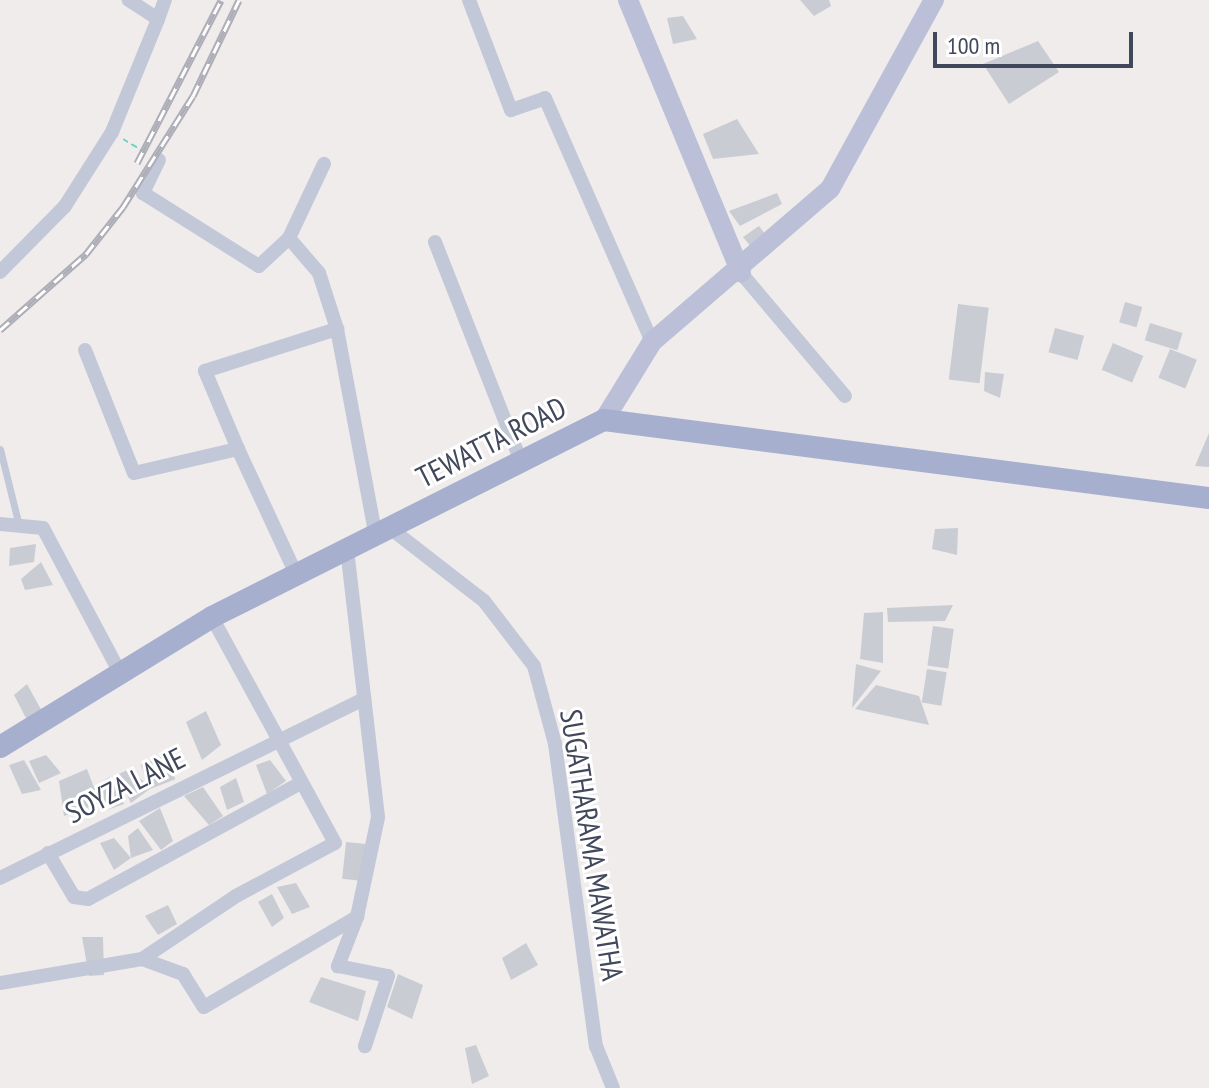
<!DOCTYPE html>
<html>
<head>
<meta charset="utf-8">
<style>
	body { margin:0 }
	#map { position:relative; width:1209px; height:1088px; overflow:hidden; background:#efeceb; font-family:"PT Sans Narrow",sans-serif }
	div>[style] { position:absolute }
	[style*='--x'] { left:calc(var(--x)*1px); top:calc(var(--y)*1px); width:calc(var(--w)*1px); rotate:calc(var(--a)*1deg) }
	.building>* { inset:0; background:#caccd4; transform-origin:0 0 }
	.path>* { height:2px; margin-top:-1px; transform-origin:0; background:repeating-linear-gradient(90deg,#67d5c0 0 6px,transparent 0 10px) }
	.lane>* { height:7px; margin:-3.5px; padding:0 3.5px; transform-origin:3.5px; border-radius:3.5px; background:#c3c8d8 }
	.street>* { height:14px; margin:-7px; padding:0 7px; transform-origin:7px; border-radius:7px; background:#c3c8d8 }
	.secondary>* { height:20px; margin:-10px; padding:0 10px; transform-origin:10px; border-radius:10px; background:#bbc0d8 }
	.primary>* { height:22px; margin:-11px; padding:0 11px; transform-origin:11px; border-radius:11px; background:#a7afcf }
	.rail>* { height:7px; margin-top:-3.5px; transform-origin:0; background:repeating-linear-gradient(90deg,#fff 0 12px,#adaeb7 0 24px); box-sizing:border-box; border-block:2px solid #adaeb7 }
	span { translate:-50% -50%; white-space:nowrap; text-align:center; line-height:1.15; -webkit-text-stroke:6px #fff; paint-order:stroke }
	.street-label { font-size:30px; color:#42485b }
	.scale { position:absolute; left:933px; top:32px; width:200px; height:36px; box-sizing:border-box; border:4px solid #42485b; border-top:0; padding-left:10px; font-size:24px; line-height:28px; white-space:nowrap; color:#42485b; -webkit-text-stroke:6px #fff; paint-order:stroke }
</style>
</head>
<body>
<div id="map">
	<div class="building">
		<i style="clip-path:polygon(800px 0,829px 0,831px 6px,814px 16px)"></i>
		<i style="clip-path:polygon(683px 16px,697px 39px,673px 44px,667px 18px)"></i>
		<i style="clip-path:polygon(1038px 41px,1059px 72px,1009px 104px,983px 64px)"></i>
		<i style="clip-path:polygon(737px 119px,759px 154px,713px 159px,703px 134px)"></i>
		<i style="clip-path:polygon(777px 193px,782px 204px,740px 226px,729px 211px)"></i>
		<i style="clip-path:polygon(759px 226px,765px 234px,751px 247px,743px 237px)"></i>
		<i style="left:1125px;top:302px;width:18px;height:21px;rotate:16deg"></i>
		<i style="left:958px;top:304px;width:31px;height:76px;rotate:7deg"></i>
		<i style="left:1150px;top:323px;width:34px;height:18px;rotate:17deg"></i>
		<i style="left:1055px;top:328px;width:30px;height:25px;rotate:15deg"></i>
		<i style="left:1113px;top:343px;width:33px;height:29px;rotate:23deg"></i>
		<i style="left:1170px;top:349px;width:29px;height:31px;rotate:22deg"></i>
		<i style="clip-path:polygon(985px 372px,1004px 374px,1000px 398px,984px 391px)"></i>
		<i style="clip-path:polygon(1209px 433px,1209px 467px,1195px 466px)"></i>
		<i style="clip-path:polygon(958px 528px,957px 555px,932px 549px,935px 529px)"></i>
		<i style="clip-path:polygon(36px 544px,34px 562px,9px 566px,10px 548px)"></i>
		<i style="clip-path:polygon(41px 562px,53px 585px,25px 590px,21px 579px)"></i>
		<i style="clip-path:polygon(953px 605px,945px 621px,888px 622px,887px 608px)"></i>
		<i style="clip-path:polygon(883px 612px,883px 663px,860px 659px,864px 613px)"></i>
		<i style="left:933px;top:626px;width:21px;height:40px;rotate:8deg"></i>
		<i style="clip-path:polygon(856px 664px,881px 671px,852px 708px)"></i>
		<i style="left:927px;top:669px;width:20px;height:34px;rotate:9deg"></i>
		<i style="clip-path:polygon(27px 684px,43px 713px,27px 720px,14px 695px)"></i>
		<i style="clip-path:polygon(876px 685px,919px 696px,929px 725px,855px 709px)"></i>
		<i style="clip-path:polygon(206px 711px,221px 745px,202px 760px,186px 722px)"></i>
		<i style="clip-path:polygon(46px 755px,61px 773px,39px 783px,29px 761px)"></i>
		<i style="left:166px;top:755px;width:26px;height:27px;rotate:69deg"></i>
		<i style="clip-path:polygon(24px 760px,41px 790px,22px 794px,9px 765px)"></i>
		<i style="clip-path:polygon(270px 760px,286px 781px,267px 794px,256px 765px)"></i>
		<i style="clip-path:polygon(87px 769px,100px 803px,64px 816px,59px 781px)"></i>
		<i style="clip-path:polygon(129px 769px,151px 788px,131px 803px,117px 775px)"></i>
		<i style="clip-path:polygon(110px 777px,124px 804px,107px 810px,98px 784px)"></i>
		<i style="clip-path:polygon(236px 778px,244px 802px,227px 810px,220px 787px)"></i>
		<i style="clip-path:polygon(203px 787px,223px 816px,209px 825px,184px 796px)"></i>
		<i style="clip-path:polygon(160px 808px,173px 841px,161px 850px,139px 821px)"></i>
		<i style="clip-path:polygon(138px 828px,153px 850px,131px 858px,128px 836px)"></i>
		<i style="clip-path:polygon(114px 838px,131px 858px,114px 870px,100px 843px)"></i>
		<i style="left:346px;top:842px;width:20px;height:37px;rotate:6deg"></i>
		<i style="clip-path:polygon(296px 883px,310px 907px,292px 914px,277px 887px)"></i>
		<i style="clip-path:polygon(272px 894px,284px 918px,272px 927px,258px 902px)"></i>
		<i style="clip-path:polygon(168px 905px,177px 924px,158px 935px,145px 916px)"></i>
		<i style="clip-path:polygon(82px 937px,103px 937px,104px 975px,89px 976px)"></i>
		<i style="clip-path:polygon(526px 943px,538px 965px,511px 980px,502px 958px)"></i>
		<i style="clip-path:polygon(398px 974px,423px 985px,412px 1019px,387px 1007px)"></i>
		<i style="clip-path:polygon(321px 977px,366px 991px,358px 1021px,309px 1002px)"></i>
		<i style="clip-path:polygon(476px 1045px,489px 1076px,472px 1084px,465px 1048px)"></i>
	</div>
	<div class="path">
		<i style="--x:123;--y:139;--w:26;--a:31"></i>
	</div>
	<div class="lane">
		<i style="--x:0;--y:449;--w:75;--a:76.1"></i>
	</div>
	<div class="street">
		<i style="--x:469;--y:0;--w:118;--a:69.1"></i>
		<i style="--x:511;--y:110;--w:36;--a:-19"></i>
		<i style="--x:545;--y:98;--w:266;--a:66.3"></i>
		<i style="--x:158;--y:19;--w:20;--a:-70"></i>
		<i style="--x:159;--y:160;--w:37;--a:116"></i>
		<i style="--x:143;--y:193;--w:137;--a:32.2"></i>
		<i style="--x:259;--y:266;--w:41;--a:-43"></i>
		<i style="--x:289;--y:238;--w:46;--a:49.4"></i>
		<i style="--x:319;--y:273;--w:59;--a:72.2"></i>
		<i style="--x:337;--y:329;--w:212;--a:79.4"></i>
		<i style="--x:289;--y:238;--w:82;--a:-64.7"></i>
		<i style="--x:435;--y:242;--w:233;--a:68.6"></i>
		<i style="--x:0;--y:272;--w:93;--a:-45.4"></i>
		<i style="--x:65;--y:206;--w:88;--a:-57.6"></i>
		<i style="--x:112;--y:132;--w:122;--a:-67.8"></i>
		<i style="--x:158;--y:19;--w:35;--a:-147"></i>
		<i style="--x:741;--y:273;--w:161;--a:49.8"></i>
		<i style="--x:85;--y:350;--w:132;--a:68.3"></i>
		<i style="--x:134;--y:473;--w:107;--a:-13"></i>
		<i style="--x:238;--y:449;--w:140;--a:65.1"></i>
		<i style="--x:238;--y:449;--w:85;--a:-112.9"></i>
		<i style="--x:205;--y:371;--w:139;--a:-17.7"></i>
		<i style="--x:0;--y:524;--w:43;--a:5.3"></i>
		<i style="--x:43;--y:528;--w:164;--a:62"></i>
		<i style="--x:390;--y:528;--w:119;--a:37.8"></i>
		<i style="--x:484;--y:601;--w:82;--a:52.4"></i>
		<i style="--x:534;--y:666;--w:81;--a:74.9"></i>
		<i style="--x:555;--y:744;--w:305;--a:82.3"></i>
		<i style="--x:596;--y:1046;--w:45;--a:68"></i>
		<i style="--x:48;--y:853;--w:51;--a:59.4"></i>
		<i style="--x:74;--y:897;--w:14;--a:8"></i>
		<i style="--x:88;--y:899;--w:243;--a:-28.6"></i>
		<i style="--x:0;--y:878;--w:406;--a:-26.2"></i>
		<i style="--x:357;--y:917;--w:53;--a:111.2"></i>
		<i style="--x:338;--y:966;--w:51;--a:11.3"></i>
		<i style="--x:388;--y:976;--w:74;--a:108.2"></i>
		<i style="--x:142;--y:959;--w:44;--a:20.1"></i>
		<i style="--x:183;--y:974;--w:39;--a:58"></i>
		<i style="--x:204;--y:1007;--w:178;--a:-30.5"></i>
		<i style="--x:357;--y:917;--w:102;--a:-78.1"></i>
		<i style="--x:378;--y:817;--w:268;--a:-96.6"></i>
		<i style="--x:0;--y:983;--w:144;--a:-9.6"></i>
		<i style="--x:142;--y:959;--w:113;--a:-33.8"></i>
		<i style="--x:236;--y:896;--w:112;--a:-28.2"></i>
		<i style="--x:335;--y:843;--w:257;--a:-118.6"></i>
	</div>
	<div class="secondary">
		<i style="--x:628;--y:0;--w:295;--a:67.5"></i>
		<i style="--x:604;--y:420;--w:92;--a:-58.4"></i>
		<i style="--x:652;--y:342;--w:235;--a:-40.7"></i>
		<i style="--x:830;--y:189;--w:216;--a:-61.2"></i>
	</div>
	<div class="primary">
		<i style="--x:0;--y:747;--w:249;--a:-31.5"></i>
		<i style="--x:212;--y:617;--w:439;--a:-26.7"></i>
		<i style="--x:604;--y:420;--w:610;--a:7.35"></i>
	</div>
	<div class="rail">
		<i style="--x:137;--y:163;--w:183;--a:-62.7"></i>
		<i style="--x:0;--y:330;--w:115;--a:-41.5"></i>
		<i style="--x:86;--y:254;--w:60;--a:-51.8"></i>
		<i style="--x:123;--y:207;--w:131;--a:-57.8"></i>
		<i style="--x:193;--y:96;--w:106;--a:-64.4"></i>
	</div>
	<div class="street-label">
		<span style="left:491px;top:442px;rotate:-27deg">TEWATTA ROAD</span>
		<span style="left:125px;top:785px;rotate:-27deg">SOYZA LANE</span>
		<span style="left:592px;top:845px;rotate:81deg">SUGATHARAMA MAWATHA</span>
	</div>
	<div class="scale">100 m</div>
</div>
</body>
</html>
